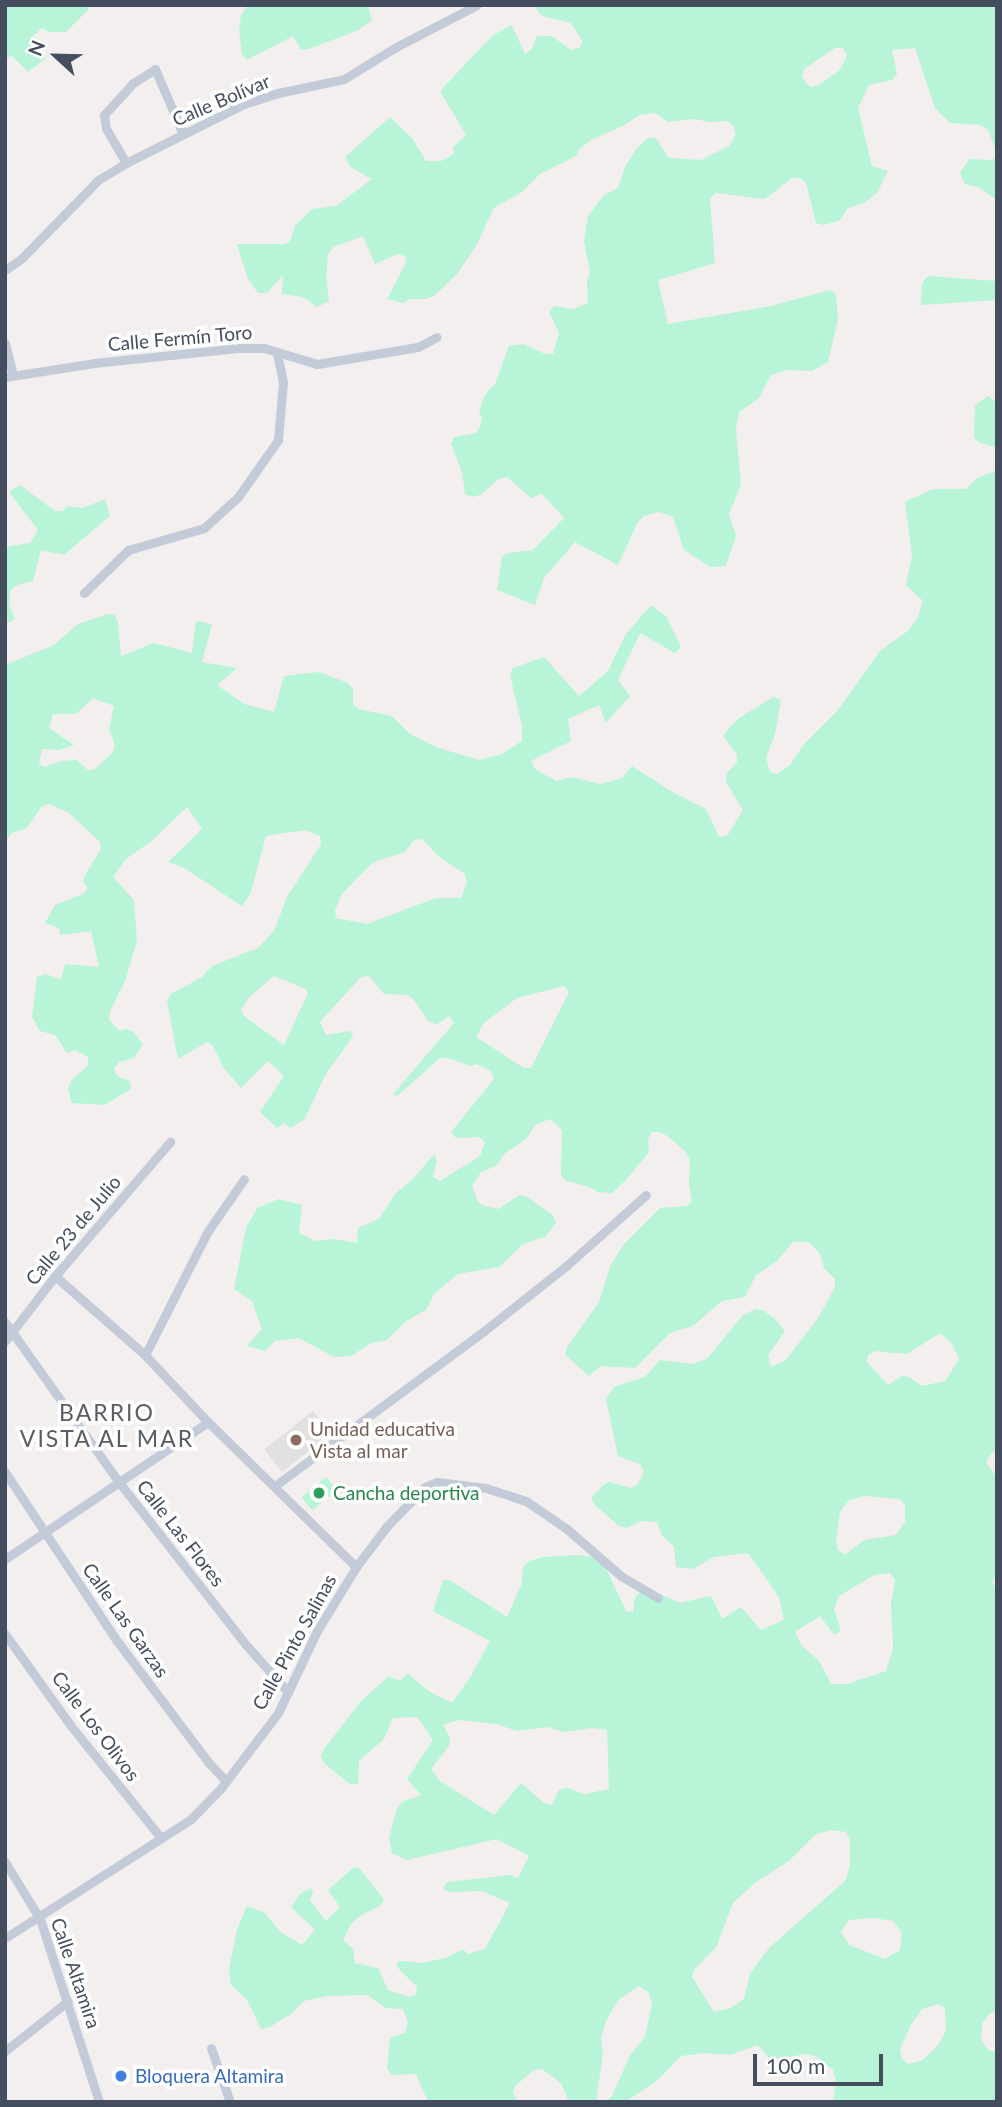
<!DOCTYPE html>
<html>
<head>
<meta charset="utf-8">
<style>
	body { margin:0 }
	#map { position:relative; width:1002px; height:2107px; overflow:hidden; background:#f2efee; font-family:Lato,sans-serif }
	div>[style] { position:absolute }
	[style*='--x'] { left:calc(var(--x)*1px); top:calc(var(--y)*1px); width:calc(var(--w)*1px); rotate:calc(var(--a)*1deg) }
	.education>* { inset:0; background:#e3e0e0; transform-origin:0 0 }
	.green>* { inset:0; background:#b8f4d8; transform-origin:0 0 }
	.minor>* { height:9px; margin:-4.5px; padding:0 4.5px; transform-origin:4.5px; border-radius:4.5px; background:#c4cbd8 }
	.dots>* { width:19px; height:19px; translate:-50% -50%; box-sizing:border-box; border:4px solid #fff; border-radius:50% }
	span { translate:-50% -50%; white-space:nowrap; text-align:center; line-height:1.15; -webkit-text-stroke:7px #fff; paint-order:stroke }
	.street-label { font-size:19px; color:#454e5e }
	.education-label { font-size:19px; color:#785e54 }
	.left { translate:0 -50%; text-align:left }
	.leisure-label { font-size:19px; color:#27864d }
	.shop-label { font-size:19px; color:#366cbe }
	.quarter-label { font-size:23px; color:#5a5d64; letter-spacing:2px }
	.frame { position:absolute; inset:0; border:7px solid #454e5e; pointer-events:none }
	.north { position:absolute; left:21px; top:21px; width:70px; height:70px; -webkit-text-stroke:5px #fff; paint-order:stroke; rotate:292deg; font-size:19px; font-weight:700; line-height:28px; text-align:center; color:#454e5e }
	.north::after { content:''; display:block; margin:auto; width:24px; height:32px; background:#454e5e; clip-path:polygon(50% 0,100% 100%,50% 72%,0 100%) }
	.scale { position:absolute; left:753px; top:2054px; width:130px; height:32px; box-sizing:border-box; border:4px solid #454e5e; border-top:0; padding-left:9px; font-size:21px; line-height:24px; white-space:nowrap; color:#454e5e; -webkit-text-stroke:5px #fff; paint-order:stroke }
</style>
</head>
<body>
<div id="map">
	<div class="education">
		<i style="left:313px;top:1411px;width:29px;height:62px;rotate:52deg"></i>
	</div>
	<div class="green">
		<i style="clip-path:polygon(5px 5px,89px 5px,89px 9px,66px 32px,49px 32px,42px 28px,31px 38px,45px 59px,28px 72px,11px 55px,5px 60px)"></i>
		<i style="clip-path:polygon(248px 5px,368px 5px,372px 20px,359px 30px,309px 49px,301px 50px,293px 36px,247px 60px,242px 54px,239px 30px,241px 15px)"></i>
		<i style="clip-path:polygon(evenodd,533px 5px,997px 5px,997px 153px,988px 130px,981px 125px,950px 123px,935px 108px,915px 48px,892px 50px,897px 74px,892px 80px,869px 85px,858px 108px,872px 166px,888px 171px,877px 193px,864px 203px,848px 208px,839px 221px,823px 225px,816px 223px,806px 183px,800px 178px,792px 178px,765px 199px,715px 193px,710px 199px,715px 263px,658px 280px,668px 324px,771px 306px,830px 290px,836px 294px,838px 320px,828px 362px,812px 371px,787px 370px,771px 375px,759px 398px,739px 412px,736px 429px,741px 484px,729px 514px,736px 536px,726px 566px,710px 567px,684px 550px,673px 517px,659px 512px,644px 516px,638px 522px,618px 565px,575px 542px,544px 578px,535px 605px,497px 590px,502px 557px,508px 553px,533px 550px,564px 518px,542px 494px,531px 498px,507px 477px,499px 479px,480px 495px,472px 497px,465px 494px,462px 472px,451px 444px,454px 437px,476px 433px,480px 426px,482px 418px,479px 411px,485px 395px,495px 384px,509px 346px,524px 344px,545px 354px,553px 354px,559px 333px,549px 312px,554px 306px,573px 309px,588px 303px,587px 280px,590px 272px,584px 241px,588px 216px,604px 195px,618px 188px,625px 167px,637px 148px,648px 138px,656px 138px,669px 158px,701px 160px,729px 146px,736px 134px,733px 125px,727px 121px,710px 122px,694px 119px,668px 122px,655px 113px,639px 115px,625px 125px,593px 139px,580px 148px,576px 156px,540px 174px,522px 192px,494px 208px,476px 246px,457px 274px,434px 296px,426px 299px,410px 299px,403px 303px,387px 299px,406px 263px,405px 256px,397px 254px,375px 264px,363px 236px,333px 247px,328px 254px,326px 278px,329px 301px,317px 307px,303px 297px,282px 294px,283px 275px,267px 293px,258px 293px,248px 279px,237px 244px,285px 244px,290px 241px,295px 226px,312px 209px,336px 206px,372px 179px,350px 167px,345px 157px,390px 117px,412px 138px,426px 161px,441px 161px,454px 154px,453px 147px,466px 135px,440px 91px,492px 36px,512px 25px,525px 54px,531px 50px,537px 36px,552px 36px,571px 50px,579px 48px,583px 42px,571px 23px,542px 16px,533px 5px,835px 48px,843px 48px,847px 55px,840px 70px,820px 84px,812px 87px,806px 83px,802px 76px,804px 69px,835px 48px)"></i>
		<i style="clip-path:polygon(997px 156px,997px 200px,980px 188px,965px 184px,960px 173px,969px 159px,992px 160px)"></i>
		<i style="clip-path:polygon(928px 276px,997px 281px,997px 300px,921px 305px,922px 283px)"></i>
		<i style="clip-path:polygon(988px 396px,997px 403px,995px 447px,980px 443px,974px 438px,975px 405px)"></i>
		<i style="clip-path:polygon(evenodd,997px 470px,997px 1451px,993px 1451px,986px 1462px,997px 1478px,997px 1577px,992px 1581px,997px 1592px,997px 2011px,990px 2013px,982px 2024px,981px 2040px,988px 2050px,997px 2052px,997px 2102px,833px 2102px,836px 2081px,833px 2070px,817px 2057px,806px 2054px,776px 2059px,768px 2057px,758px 2045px,730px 2055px,705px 2053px,681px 2056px,658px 2080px,625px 2102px,605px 2102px,612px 2096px,630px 2055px,645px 2037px,652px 2004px,649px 1993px,639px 1986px,618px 2000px,606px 2021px,601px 2038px,603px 2054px,596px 2102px,569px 2102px,561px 2083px,542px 2069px,534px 2070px,516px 2085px,513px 2093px,518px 2102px,428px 2102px,416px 2074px,392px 2075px,387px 2069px,390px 2038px,405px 2033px,408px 2022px,403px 2009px,386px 2008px,367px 1995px,328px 1996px,304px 2001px,292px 2013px,270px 2027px,261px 2029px,247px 2000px,231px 1985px,229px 1969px,237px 1930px,247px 1906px,264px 1912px,280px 1932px,302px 1945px,315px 1930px,291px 1907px,300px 1894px,311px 1888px,313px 1892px,310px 1900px,326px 1921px,340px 1907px,328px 1890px,354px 1867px,359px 1868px,384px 1899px,380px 1906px,361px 1915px,351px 1924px,343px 1940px,353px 1949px,355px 1963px,378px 1968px,388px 1990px,410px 1997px,416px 1994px,417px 1987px,396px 1966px,399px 1961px,422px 1963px,445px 1958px,463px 1949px,468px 1954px,485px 1949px,510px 1903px,482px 1891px,449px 1892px,443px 1888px,447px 1882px,510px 1875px,518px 1878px,529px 1856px,497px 1839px,407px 1860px,392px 1853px,389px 1838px,397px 1809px,402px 1802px,421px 1795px,407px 1779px,433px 1740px,417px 1717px,393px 1718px,384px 1739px,359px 1761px,358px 1784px,350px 1784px,325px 1764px,321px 1757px,324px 1749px,361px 1701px,389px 1676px,399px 1681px,408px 1674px,430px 1692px,452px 1703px,471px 1676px,490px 1641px,433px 1611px,443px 1580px,451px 1581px,507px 1617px,522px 1583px,523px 1567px,529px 1561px,543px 1557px,579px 1555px,595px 1557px,605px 1566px,626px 1611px,633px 1612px,635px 1598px,641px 1591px,649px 1589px,680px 1603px,711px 1596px,722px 1619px,741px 1607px,761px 1630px,784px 1620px,779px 1597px,748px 1553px,714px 1557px,692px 1569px,676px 1567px,674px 1546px,662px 1536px,657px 1522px,641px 1521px,627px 1528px,619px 1526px,595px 1505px,591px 1498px,602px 1486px,609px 1482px,631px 1488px,638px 1484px,644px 1471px,640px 1464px,618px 1456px,606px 1399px,614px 1387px,645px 1377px,660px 1360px,693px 1364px,707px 1359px,742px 1316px,755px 1309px,762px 1310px,775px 1319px,785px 1331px,768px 1355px,771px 1367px,785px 1361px,818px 1318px,835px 1287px,835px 1279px,824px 1268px,820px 1253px,808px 1242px,793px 1242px,777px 1261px,756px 1275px,745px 1297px,722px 1301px,693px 1326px,670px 1333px,635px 1368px,601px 1366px,589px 1376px,565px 1355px,567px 1347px,599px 1302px,611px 1264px,624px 1244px,660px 1208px,687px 1206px,692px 1201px,689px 1184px,690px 1161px,686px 1152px,669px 1137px,660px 1132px,652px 1132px,648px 1139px,649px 1152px,626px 1180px,612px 1193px,598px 1192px,590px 1187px,566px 1181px,561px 1175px,562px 1130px,550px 1119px,535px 1125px,526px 1139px,505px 1153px,496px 1166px,481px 1172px,472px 1186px,478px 1202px,484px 1206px,499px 1209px,519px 1195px,527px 1197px,553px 1215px,556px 1223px,546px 1236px,522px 1245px,499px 1267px,458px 1274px,434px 1294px,426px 1310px,405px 1322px,387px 1340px,371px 1343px,351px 1356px,334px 1357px,299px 1338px,275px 1341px,265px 1351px,247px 1346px,262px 1329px,252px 1301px,234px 1289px,246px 1228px,257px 1208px,279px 1199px,302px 1205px,299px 1233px,316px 1241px,334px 1239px,357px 1243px,358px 1228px,379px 1219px,396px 1193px,414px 1178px,434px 1154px,437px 1161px,433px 1177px,440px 1181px,480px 1156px,485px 1142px,479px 1137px,456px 1138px,451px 1132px,494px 1079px,491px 1071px,477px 1064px,470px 1066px,448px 1058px,440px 1058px,397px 1096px,393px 1094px,454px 1023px,449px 1016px,436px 1025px,428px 1021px,414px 1000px,408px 995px,384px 994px,368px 975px,360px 978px,320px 1022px,326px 1035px,351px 1031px,353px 1036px,326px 1074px,304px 1120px,290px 1128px,285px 1123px,277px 1128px,260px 1112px,284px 1076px,268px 1061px,241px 1088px,223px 1067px,213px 1046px,207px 1042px,178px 1059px,167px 1001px,171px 994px,202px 977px,212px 966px,258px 948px,274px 931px,287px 897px,321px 844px,320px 836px,305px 830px,266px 836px,251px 892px,242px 906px,184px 868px,168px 862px,202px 829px,187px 807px,153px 840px,126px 859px,113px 877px,134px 900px,137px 941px,125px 981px,110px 1011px,109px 1019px,119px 1031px,126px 1029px,134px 1032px,143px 1045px,134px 1058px,119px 1062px,114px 1069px,117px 1076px,130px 1081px,131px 1089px,104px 1105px,72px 1103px,68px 1089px,71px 1081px,88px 1065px,88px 1057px,75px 1050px,67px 1053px,55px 1035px,40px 1031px,32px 1017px,37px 977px,45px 974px,61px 979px,65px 964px,99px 967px,91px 931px,60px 935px,59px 928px,45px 923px,55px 905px,83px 894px,88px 888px,83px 882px,85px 875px,101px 849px,100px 842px,69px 813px,49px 804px,41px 807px,27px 828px,12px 833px,7px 839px,5px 864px,5px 665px,54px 645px,78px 624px,108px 614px,115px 615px,118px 623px,121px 656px,154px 643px,192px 653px,196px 621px,212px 624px,202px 662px,237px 668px,217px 685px,244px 704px,274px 712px,284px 676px,319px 672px,348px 683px,353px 689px,353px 705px,359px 709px,392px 716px,410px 734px,439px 748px,479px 760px,502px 754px,522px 741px,522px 726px,510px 675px,513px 668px,544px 657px,579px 696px,608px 671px,626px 634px,651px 605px,666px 616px,681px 647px,675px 653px,640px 633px,618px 680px,630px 696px,606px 723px,599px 705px,568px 719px,571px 741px,531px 761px,535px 769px,556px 781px,571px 777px,601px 784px,622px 778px,632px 766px,674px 793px,706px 809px,719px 837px,727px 836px,743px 810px,726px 782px,727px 773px,737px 762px,737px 755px,723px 735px,739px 718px,752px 710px,773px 697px,781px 700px,775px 734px,766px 757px,770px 772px,777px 774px,790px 765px,804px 744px,838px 710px,880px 651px,909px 630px,918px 617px,923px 601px,906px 585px,912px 556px,905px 502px,933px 489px,966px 489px,977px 478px,997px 470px,93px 698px,114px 706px,109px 729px,115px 744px,113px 752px,95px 769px,88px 770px,76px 760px,60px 761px,45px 767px,39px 764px,42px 749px,59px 750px,74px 745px,49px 728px,53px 714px,76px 714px,93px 698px,997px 470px,422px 839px,438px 856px,465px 874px,467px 883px,461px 898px,436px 898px,367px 924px,336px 918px,335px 910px,342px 894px,368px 867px,374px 862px,405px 852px,414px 840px,422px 839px,997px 470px,274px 976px,306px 989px,308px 993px,284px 1045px,244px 1016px,241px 1010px,249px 997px,274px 976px,997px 470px,564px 986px,569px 992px,531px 1068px,524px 1068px,476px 1037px,484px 1023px,517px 998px,564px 986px,997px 470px,940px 1333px,952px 1344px,959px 1359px,945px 1381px,922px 1386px,909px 1377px,902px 1376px,888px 1385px,867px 1362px,868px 1355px,876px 1351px,907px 1354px,940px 1333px,997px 470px,865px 1496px,899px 1499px,905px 1505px,905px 1522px,896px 1535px,864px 1540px,845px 1555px,838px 1550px,836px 1542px,840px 1512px,849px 1500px,865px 1496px,997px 470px,890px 1573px,895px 1580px,891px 1604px,893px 1648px,886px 1671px,847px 1684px,831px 1684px,819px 1661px,802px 1646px,795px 1632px,820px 1616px,834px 1635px,841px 1631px,834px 1609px,839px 1596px,874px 1575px,890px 1573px,997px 470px,458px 1720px,496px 1724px,517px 1731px,548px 1727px,563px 1732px,592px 1728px,607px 1730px,609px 1789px,585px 1794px,567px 1788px,559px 1790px,552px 1805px,544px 1803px,521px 1783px,494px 1815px,440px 1781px,431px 1769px,449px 1746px,450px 1738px,443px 1725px,458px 1720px,997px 470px,831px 1830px,846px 1832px,850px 1839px,850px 1866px,845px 1881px,769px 1948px,750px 1974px,744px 1999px,730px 2008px,714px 2012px,692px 1977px,694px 1970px,716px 1947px,733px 1903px,756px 1882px,789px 1861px,815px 1835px,831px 1830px,997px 470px,873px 1918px,893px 1921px,902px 1933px,900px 1950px,885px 1959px,849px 1945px,841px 1932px,849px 1920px,873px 1918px,997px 470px,938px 2004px,945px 2008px,946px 2030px,939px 2044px,923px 2060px,908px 2064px,902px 2059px,900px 2049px,911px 2025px,922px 2009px,938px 2004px)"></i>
		<i style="clip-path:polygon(20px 485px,55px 511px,62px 511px,67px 506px,83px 508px,105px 499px,110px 516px,64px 555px,41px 550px,33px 581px,17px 585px,11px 590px,9px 605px,15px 619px,5px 624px,5px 547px,30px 543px,38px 530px,9px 492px)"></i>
		<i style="left:326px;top:1477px;width:17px;height:32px;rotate:50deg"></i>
	</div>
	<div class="minor">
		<i style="--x:126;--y:163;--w:39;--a:-120"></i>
		<i style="--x:106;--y:129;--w:14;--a:-98"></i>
		<i style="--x:104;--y:115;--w:43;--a:-47.8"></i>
		<i style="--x:133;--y:83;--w:26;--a:-32"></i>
		<i style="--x:155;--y:69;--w:71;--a:66.7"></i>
		<i style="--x:5;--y:270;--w:19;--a:-35"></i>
		<i style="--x:21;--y:259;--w:110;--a:-45.7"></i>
		<i style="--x:98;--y:180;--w:33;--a:-31"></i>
		<i style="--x:126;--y:163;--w:132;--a:-26.6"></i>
		<i style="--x:244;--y:104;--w:36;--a:-18"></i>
		<i style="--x:278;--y:93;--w:67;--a:-12"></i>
		<i style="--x:344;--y:79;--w:61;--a:-31.6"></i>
		<i style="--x:396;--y:47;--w:91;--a:-27.4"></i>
		<i style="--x:5;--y:343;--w:33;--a:76"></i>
		<i style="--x:5;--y:377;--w:90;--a:-8.9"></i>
		<i style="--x:94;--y:363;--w:147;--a:-5.9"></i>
		<i style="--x:240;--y:348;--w:24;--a:0"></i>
		<i style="--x:264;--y:348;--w:55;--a:16.8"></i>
		<i style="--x:317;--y:364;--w:102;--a:-9.6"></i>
		<i style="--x:418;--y:347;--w:21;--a:-28"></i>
		<i style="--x:84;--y:593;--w:62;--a:-44.3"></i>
		<i style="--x:128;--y:550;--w:79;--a:-16.1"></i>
		<i style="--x:204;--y:528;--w:46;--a:-42.4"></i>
		<i style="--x:238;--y:497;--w:70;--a:-54.9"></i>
		<i style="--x:278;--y:440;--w:58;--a:-85.1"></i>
		<i style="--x:283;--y:382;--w:30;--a:-102"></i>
		<i style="--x:55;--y:1276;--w:120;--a:41.3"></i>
		<i style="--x:145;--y:1355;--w:92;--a:46.8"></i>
		<i style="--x:208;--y:1422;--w:207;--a:44.4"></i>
		<i style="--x:5;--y:1322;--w:195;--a:54.6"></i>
		<i style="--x:118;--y:1481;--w:209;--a:52"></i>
		<i style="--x:247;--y:1646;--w:62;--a:48.3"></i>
		<i style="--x:5;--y:1341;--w:82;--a:-52.4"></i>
		<i style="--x:55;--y:1276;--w:177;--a:-49.4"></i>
		<i style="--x:145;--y:1355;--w:139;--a:-63.1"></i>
		<i style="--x:208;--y:1231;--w:63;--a:-55.3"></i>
		<i style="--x:5;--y:1472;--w:203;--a:56.5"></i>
		<i style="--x:117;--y:1641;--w:153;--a:53"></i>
		<i style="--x:209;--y:1763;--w:25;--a:47"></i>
		<i style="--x:276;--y:1485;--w:259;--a:-36.5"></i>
		<i style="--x:484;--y:1331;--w:105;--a:-38.4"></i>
		<i style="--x:566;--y:1266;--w:107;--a:-41.6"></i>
		<i style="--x:5;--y:1559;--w:245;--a:-34"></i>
		<i style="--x:5;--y:1634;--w:113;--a:54.3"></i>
		<i style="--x:71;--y:1726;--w:144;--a:51.2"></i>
		<i style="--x:5;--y:1862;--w:67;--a:58.4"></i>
		<i style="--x:40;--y:1919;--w:192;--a:72.1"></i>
		<i style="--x:5;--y:1938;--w:221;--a:-32.6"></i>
		<i style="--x:191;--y:1819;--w:43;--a:-45.9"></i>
		<i style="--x:221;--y:1788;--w:94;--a:-52.8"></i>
		<i style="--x:278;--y:1713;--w:91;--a:-64.6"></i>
		<i style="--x:317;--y:1631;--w:75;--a:-58.6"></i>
		<i style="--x:356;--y:1567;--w:51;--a:-52.9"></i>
		<i style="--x:387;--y:1526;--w:54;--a:-45.7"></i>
		<i style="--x:425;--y:1487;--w:13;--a:-23"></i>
		<i style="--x:437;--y:1482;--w:49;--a:7"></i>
		<i style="--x:486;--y:1488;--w:42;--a:18"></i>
		<i style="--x:526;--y:1501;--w:50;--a:34.3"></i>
		<i style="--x:567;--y:1529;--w:72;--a:41"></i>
		<i style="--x:621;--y:1576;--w:43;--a:30.7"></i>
		<i style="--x:211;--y:2048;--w:57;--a:70.6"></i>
		<i style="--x:5;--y:2051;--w:80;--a:-38.4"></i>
	</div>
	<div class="dots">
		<i style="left:296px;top:1440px;background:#8d6e63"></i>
		<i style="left:319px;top:1493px;background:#2e9e5b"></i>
		<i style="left:121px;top:2076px;background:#3f7fe0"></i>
	</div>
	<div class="street-label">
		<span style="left:221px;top:100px;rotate:-23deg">Calle Bolívar</span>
		<span style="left:180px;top:338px;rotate:-5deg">Calle Fermín Toro</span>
		<span style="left:73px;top:1230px;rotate:-50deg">Calle 23 de Julio</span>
		<span style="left:181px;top:1533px;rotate:52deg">Calle Las Flores</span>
		<span style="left:126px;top:1620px;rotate:55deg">Calle Las Garzas</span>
		<span style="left:294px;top:1642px;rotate:-61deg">Calle Pinto Salinas</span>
		<span style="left:96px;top:1726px;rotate:53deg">Calle Los Olivos</span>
		<span style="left:76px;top:1973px;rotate:71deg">Calle Altamira</span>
	</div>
	<div class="education-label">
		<span class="left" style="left:310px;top:1440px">Unidad educativa<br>Vista al mar</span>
	</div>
	<div class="leisure-label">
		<span class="left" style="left:333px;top:1493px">Cancha deportiva</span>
	</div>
	<div class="shop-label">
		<span class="left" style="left:135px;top:2076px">Bloquera Altamira</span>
	</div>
	<div class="quarter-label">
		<span style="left:107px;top:1425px">BARRIO<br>VISTA AL MAR</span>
	</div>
	<div class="frame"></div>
	<div class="north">N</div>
	<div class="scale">100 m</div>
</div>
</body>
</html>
